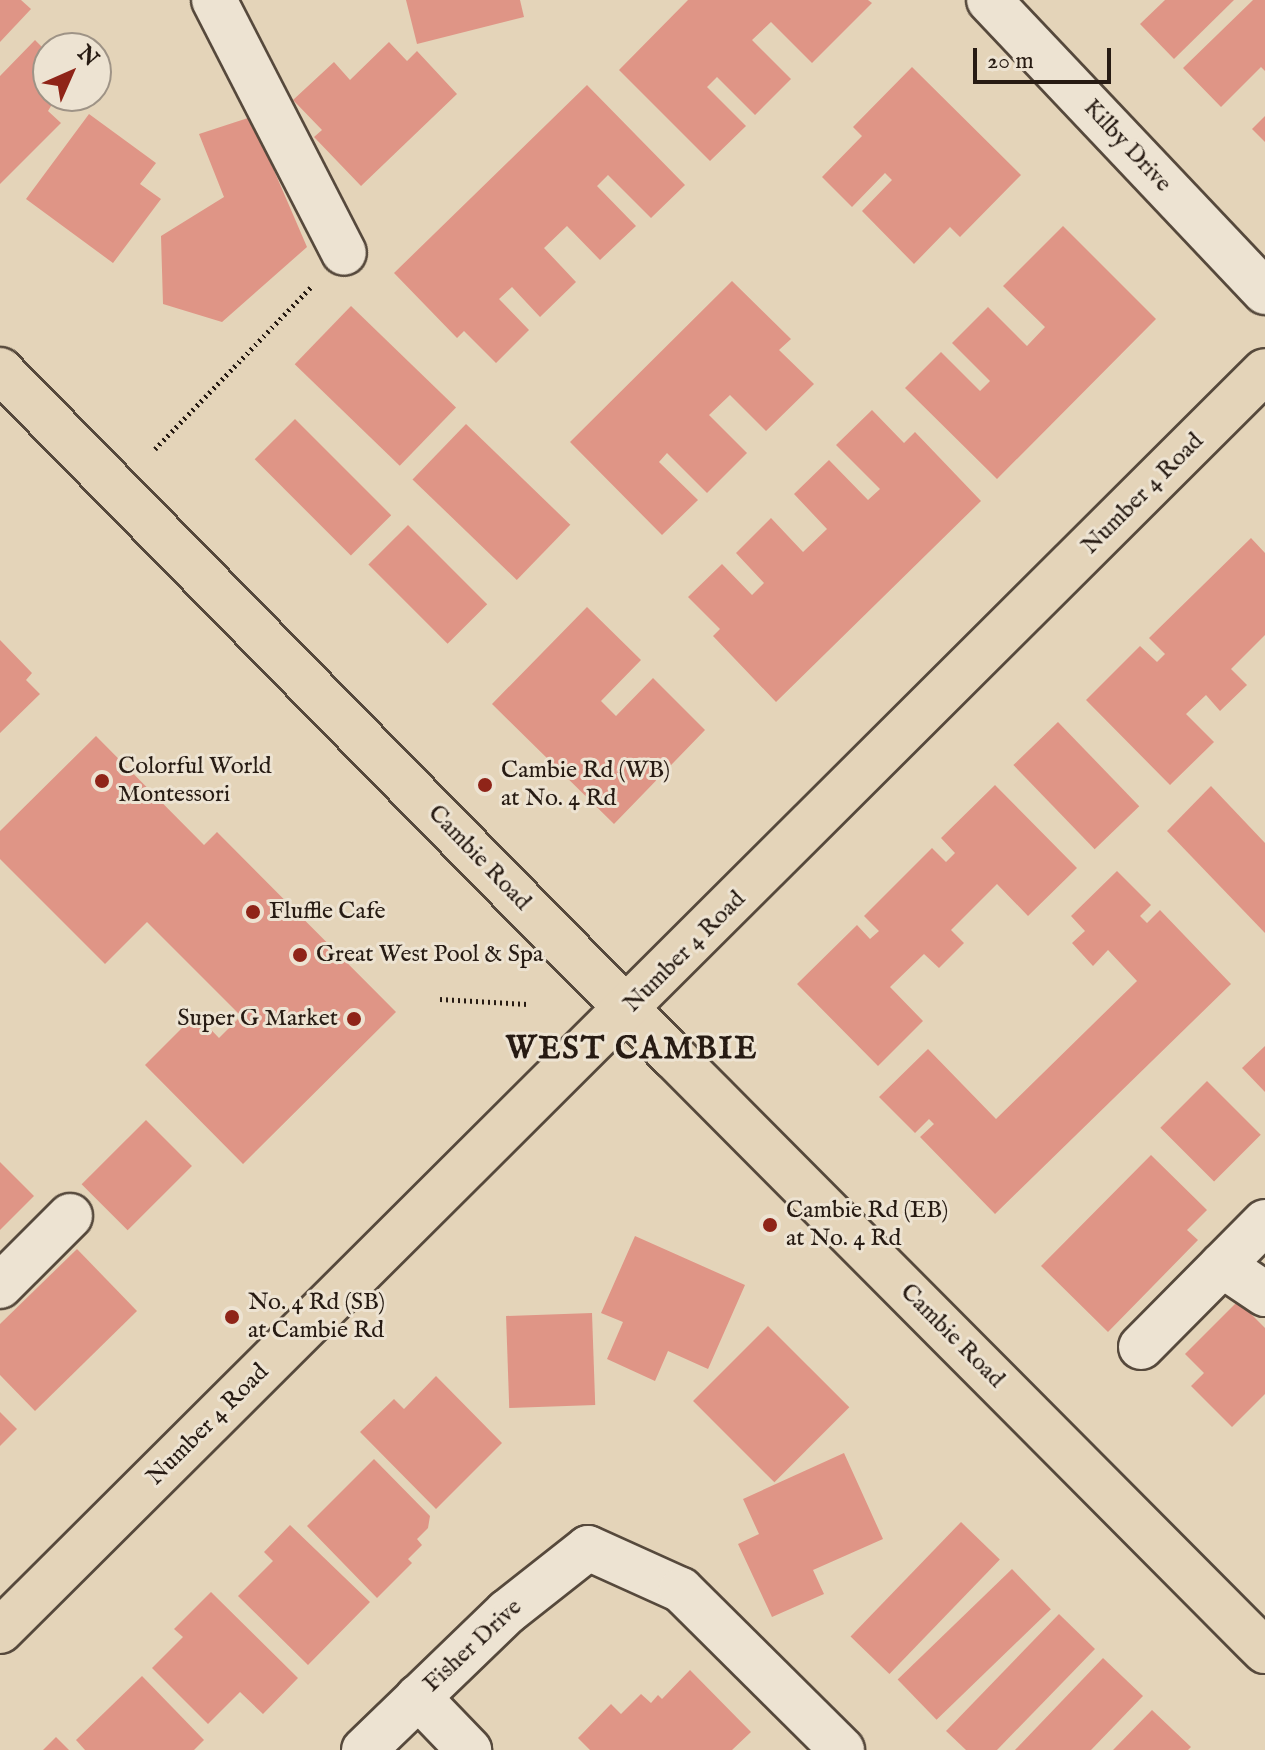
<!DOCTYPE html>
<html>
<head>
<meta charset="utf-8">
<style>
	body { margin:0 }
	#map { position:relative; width:1265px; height:1750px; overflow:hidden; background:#e4d4b9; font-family:"IM FELL English",serif }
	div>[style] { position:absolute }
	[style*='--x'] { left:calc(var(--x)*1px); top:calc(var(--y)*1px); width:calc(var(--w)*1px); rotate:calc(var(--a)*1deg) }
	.building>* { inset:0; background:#df9586; transform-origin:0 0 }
	.path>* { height:5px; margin-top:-2.5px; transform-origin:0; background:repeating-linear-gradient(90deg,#271b13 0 2px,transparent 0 6px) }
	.roads { filter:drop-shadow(2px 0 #56493c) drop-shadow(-2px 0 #56493c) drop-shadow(0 2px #56493c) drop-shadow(0 -2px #56493c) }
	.minor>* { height:44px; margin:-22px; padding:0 22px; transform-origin:22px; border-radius:22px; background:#ede3d2 }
	.major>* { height:44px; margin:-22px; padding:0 22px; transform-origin:22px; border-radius:22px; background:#e4d4b9 }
	.dots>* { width:22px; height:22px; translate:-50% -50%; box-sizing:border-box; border:4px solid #ede3d2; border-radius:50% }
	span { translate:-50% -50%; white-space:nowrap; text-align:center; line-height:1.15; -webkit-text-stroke:6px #ede3d2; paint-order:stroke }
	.street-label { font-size:24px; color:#271b13 }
	.poi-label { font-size:24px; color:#271b13 }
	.left { translate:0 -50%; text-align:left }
	.right { translate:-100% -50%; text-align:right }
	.district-label { font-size:32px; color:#271b13; font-weight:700; letter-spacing:2px }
	.north { position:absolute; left:32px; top:32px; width:80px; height:80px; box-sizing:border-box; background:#ede3d2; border:2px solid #9e9386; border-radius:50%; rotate:45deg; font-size:22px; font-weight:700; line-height:32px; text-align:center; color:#271b13 }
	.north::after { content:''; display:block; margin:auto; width:28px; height:36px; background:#8f2418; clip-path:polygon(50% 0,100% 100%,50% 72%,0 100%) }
	.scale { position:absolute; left:973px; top:48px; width:138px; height:36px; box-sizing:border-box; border:4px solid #271b13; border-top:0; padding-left:10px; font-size:24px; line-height:28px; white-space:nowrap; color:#271b13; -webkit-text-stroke:6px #ede3d2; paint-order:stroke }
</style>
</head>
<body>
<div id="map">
	<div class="building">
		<i style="clip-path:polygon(0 0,21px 0,31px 9px,0 42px)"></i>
		<i style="clip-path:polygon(406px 0,520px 0,524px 17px,417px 44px)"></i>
		<i style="clip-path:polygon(688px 0,868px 0,872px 3px,812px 63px,771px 22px,752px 40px,791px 79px,755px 115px,717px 77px,707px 87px,746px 126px,710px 161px,619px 70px)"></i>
		<i style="clip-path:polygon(1165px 0,1234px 0,1174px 59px,1140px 24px)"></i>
		<i style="clip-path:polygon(1253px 0,1265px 0,1265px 71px,1261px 67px,1221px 107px,1183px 68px)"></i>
		<i style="clip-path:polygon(35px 40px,48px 53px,48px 96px,57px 96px,48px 111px,61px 123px,0 184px,0 76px)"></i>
		<i style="clip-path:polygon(389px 42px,407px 61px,417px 51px,457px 94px,361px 186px,314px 137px,322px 130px,293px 100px,334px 62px,350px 80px)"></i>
		<i style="clip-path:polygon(912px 67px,1021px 175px,960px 237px,950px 227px,914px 264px,862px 211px,892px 180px,885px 173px,852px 207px,822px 177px,862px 136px,853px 127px)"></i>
		<i style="clip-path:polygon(587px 85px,685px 185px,651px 218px,608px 175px,597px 186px,636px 226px,600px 260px,567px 226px,544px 248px,576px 282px,540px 317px,512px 287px,499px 299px,529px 330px,496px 363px,464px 331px,457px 338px,394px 273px)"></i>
		<i style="clip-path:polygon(89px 114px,156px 163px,140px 184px,161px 199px,113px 263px,26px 199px)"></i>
		<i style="clip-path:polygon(1265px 116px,1265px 142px,1252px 129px)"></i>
		<i style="clip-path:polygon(251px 117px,307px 247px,222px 322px,163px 304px,161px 236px,224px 197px,199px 134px)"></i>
		<i style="clip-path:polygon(1063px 226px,1156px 319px,997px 479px,905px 388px,941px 352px,980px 391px,990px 381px,952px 343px,988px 307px,1027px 346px,1045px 327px,1003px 286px)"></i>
		<i style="clip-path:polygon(732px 281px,791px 339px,779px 350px,814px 384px,766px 431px,730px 395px,709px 415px,747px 453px,707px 493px,667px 453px,659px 462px,698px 500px,662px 535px,570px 442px)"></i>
		<i style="left:351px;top:306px;width:146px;height:81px;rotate:44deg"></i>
		<i style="clip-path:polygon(872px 410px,904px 443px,915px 432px,981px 501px,776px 702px,713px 636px,720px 629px,688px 597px,722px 564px,752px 595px,764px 583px,736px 553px,771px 518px,803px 552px,827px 529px,794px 494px,829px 460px,868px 500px,880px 489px,836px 445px)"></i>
		<i style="left:295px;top:419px;width:136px;height:57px;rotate:45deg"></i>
		<i style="left:466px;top:424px;width:145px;height:77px;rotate:44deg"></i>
		<i style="left:408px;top:525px;width:112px;height:56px;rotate:45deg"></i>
		<i style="clip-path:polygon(1251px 538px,1265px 553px,1265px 635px,1231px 669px,1247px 685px,1220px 711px,1206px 695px,1186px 714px,1214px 742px,1170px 785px,1086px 700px,1140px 646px,1157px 662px,1165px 654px,1149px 638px)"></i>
		<i style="clip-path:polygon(587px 607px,641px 660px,601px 701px,616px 716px,653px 678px,705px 730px,614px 824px,492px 704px)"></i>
		<i style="clip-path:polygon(0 640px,32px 673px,26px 680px,40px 694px,0 733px)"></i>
		<i style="left:1058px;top:722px;width:117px;height:62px;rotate:46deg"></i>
		<i style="clip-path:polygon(96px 736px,204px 845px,217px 832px,396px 1012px,243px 1164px,145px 1065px,196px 1014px,219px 1038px,241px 1016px,147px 922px,105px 964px,0 859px,0 831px)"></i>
		<i style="clip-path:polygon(995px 785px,1077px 868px,1028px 916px,997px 884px,951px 930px,964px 943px,939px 968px,924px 954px,890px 987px,923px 1021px,878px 1066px,797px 984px,857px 925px,870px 939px,879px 931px,864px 916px,932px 848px,946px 862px,955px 853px,941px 838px)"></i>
		<i style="clip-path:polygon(1211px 786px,1265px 843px,1265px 933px,1167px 831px)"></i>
		<i style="clip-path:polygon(1117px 871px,1151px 905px,1140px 916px,1147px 923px,1160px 910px,1231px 984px,995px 1214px,920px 1137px,934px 1124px,929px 1119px,915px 1133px,879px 1097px,928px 1049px,996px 1119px,1137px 981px,1108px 950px,1093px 966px,1072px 943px,1085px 931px,1071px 916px)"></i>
		<i style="clip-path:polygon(1265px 1046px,1265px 1092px,1242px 1068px)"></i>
		<i style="left:1207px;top:1081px;width:76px;height:66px;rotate:45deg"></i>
		<i style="left:146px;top:1120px;width:65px;height:91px;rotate:45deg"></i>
		<i style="clip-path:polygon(1151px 1155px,1207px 1210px,1187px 1230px,1198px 1240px,1108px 1332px,1041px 1266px)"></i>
		<i style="clip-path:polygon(0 1162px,34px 1196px,0 1230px)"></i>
		<i style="clip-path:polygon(635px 1236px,745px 1285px,708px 1369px,668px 1351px,655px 1381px,607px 1359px,623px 1322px,601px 1313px)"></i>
		<i style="clip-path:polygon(77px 1249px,137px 1311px,35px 1411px,0 1375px,0 1324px)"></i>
		<i style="clip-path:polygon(1238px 1301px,1265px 1328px,1265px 1394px,1232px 1427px,1191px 1386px,1204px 1373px,1185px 1354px)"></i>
		<i style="left:592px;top:1313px;width:92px;height:86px;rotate:88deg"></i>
		<i style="left:768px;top:1326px;width:115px;height:106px;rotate:45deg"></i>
		<i style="clip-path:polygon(436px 1376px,502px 1443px,436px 1509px,360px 1432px,394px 1399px,404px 1409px)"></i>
		<i style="clip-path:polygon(0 1412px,17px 1429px,0 1446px)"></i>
		<i style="clip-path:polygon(844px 1453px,883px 1539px,813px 1570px,824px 1594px,772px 1617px,738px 1544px,759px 1534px,743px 1499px)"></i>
		<i style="clip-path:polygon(374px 1459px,430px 1516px,428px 1528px,417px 1539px,422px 1545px,408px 1559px,412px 1563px,377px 1598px,307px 1526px)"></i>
		<i style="left:961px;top:1522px;width:54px;height:159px;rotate:44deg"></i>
		<i style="clip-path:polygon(290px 1525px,370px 1602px,308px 1665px,238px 1596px,273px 1561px,264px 1552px)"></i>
		<i style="left:1012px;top:1569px;width:56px;height:159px;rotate:46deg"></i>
		<i style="clip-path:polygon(211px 1592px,298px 1678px,263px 1714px,240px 1692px,208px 1724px,152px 1668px,183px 1637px,174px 1629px)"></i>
		<i style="clip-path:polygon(1059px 1614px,1095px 1649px,997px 1750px,966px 1750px,946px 1731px)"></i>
		<i style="clip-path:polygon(1103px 1658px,1143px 1696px,1091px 1750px,1015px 1750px)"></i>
		<i style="clip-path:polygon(690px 1670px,751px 1732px,732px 1750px,590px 1750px,578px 1738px,611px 1704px,621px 1714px,641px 1694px,651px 1703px,658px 1695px,662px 1699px)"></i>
		<i style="clip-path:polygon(142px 1676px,204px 1740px,194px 1750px,85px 1750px,76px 1740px)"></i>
		<i style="clip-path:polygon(1152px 1710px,1191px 1747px,1188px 1750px,1113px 1750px)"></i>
		<i style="clip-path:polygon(56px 1737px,69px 1750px,43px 1750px)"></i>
	</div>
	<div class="path">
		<i style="--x:155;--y:449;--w:226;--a:-46.1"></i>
		<i style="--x:440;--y:999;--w:88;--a:3.3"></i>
	</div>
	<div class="roads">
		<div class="minor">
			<i style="--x:214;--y:0;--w:284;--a:62.8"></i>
			<i style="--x:989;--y:0;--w:402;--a:46.6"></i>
			<i style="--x:1222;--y:1265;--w:52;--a:34"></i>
			<i style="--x:0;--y:1286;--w:99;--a:-45"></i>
			<i style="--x:1141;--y:1347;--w:176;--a:-45.2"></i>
			<i style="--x:418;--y:1697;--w:74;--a:46.1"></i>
			<i style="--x:364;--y:1750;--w:199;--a:-44"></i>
			<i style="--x:507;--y:1612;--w:103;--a:-38.3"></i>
			<i style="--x:588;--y:1548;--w:102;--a:24.3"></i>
			<i style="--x:681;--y:1590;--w:227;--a:44.8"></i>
		</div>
		<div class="major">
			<i style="--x:0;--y:370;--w:962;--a:45.55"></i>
			<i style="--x:674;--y:1057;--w:838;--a:45.15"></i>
			<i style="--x:0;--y:1631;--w:1785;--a:-44.89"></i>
		</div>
	</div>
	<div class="dots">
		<i style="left:102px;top:781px;background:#8f2418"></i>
		<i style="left:485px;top:785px;background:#8f2418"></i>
		<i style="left:253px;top:912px;background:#8f2418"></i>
		<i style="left:300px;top:955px;background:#8f2418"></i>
		<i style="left:354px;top:1019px;background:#8f2418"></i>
		<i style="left:770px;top:1225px;background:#8f2418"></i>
		<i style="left:232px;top:1317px;background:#8f2418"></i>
	</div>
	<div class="street-label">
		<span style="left:1127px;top:146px;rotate:47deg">Kilby Drive</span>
		<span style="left:1143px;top:494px;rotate:-45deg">Number 4 Road</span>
		<span style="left:479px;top:858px;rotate:46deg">Cambie Road</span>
		<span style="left:685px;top:952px;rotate:-45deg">Number 4 Road</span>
		<span style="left:952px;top:1336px;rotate:45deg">Cambie Road</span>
		<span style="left:208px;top:1425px;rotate:-45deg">Number 4 Road</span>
		<span style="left:473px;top:1646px;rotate:-43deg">Fisher Drive</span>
	</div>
	<div class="poi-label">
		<span class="left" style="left:118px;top:781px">Colorful World<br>Montessori</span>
		<span class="left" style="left:501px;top:785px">Cambie Rd (WB)<br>at No. 4 Rd</span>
		<span class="left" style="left:269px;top:912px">Fluffle Cafe</span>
		<span class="left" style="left:316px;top:955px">Great West Pool &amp; Spa</span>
		<span class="right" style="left:338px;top:1019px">Super G Market</span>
		<span class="left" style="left:786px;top:1225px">Cambie Rd (EB)<br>at No. 4 Rd</span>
		<span class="left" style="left:248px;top:1317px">No. 4 Rd (SB)<br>at Cambie Rd</span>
	</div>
	<div class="district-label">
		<span style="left:632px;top:1050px">WEST CAMBIE</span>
	</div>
	<div class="north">N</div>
	<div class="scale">20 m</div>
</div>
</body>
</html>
